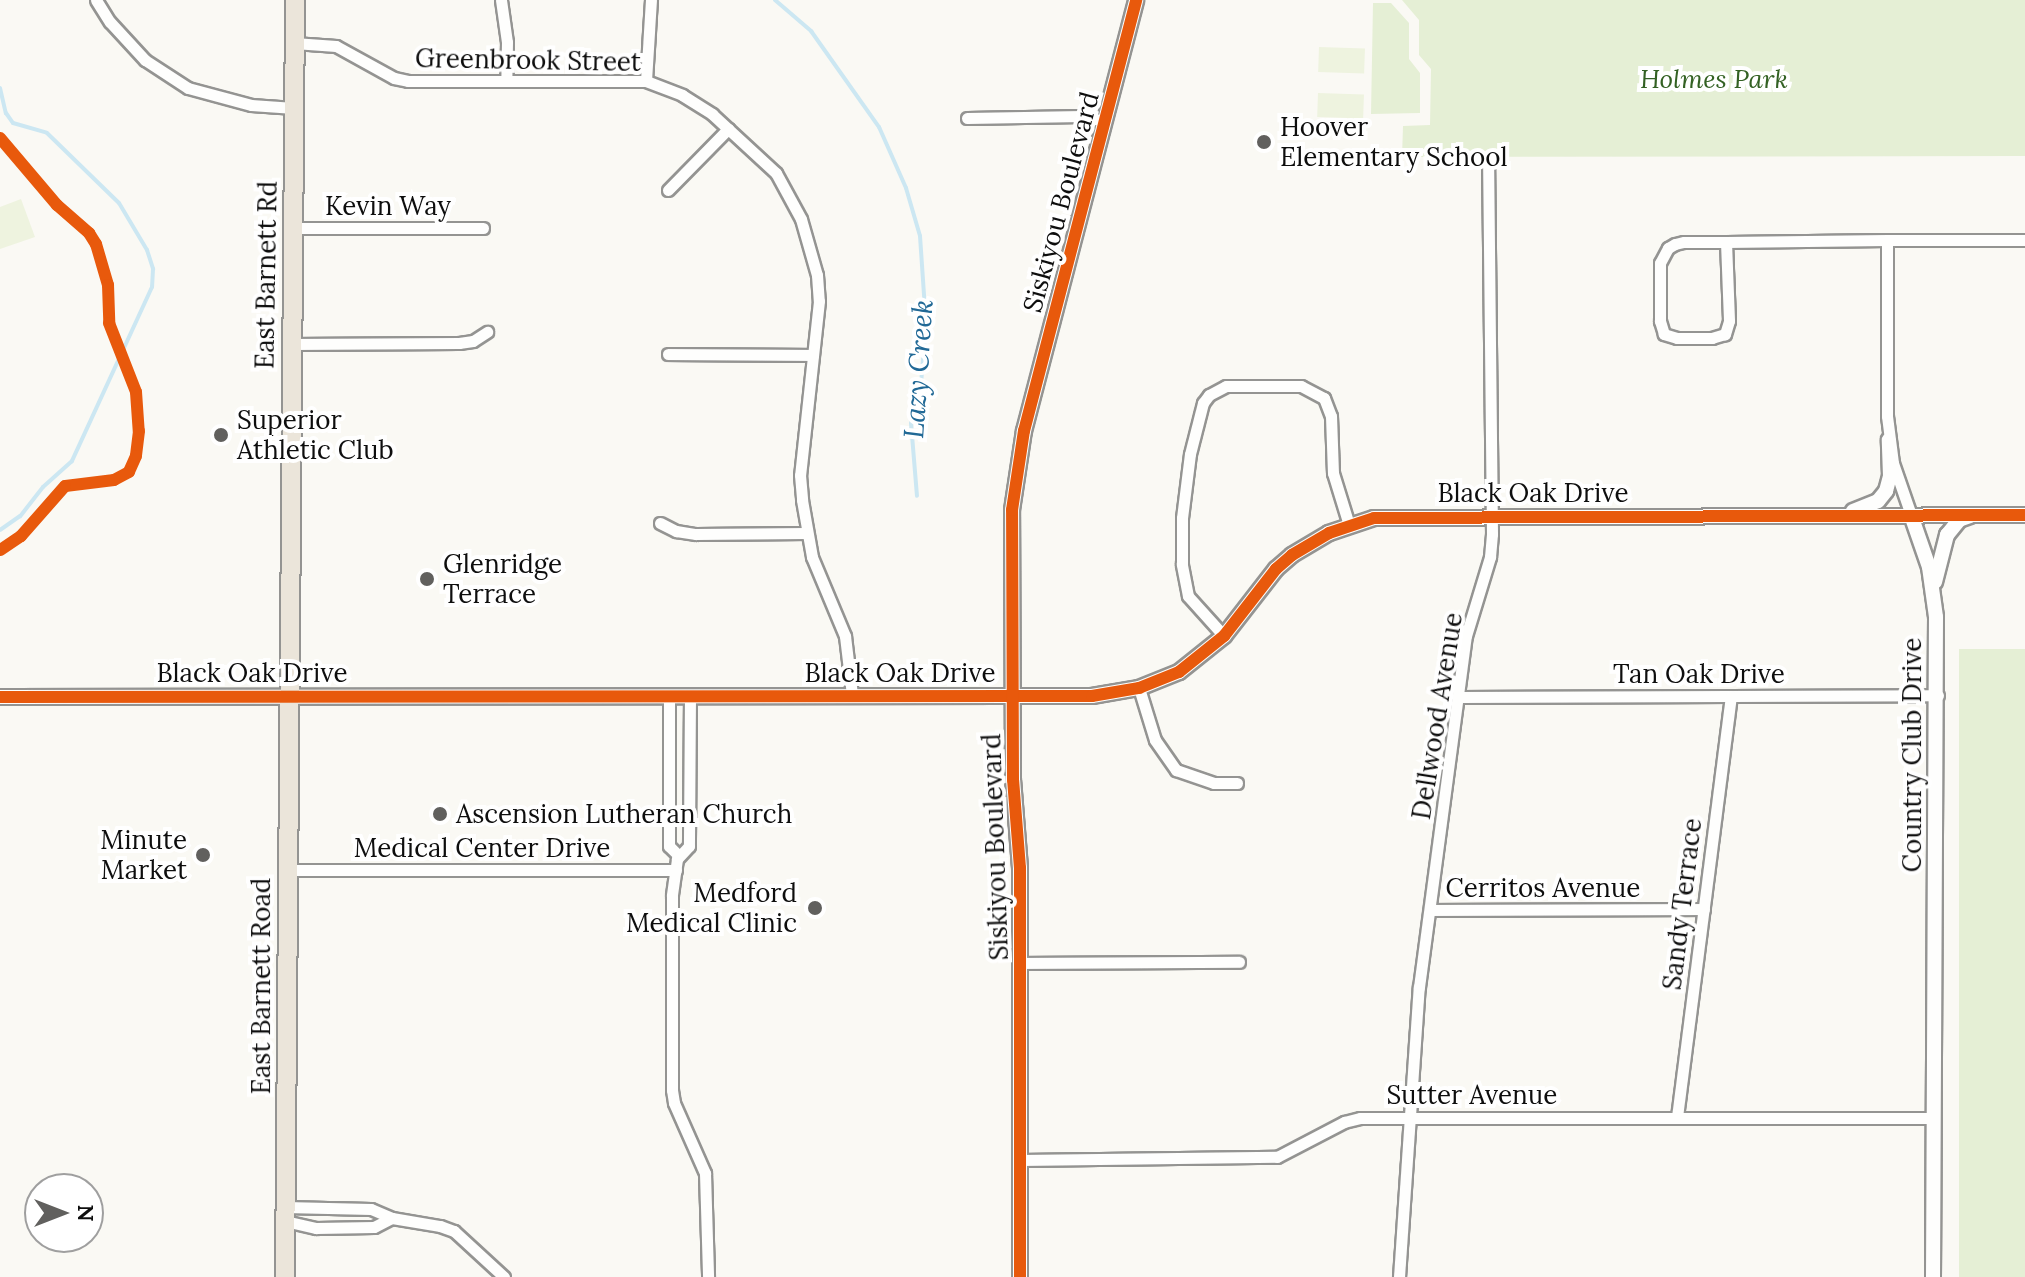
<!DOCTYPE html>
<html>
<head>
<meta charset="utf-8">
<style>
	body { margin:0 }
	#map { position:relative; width:2025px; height:1277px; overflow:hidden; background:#faf9f4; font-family:Lora,serif }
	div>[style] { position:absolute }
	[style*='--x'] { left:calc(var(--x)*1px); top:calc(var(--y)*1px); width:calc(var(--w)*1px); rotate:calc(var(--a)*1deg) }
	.green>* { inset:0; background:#e5efd5; transform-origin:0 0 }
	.pitch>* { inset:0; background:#eef3df; transform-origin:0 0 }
	.stream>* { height:4px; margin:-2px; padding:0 2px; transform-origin:2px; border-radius:2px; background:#cce7f2 }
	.roads { filter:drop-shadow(2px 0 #949492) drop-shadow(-2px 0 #949492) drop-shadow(0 2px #949492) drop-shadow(0 -2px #949492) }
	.minor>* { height:11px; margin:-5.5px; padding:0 5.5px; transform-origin:5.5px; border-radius:5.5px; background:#fefefd }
	.tertiary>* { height:14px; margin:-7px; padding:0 7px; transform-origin:7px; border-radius:7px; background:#fefefd }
	.primary>* { height:18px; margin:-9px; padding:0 9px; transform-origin:9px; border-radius:9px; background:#ebe5da }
	.cycleway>* { height:12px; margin:-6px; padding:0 6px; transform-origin:6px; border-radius:6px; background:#e8590c }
	.dots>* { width:22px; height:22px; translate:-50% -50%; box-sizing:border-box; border:4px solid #fff; border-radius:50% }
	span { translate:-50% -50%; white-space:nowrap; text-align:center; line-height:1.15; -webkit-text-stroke:8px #fff; paint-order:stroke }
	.street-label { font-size:26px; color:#0e0e0e }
	.park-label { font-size:26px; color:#336123; font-style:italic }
	.poi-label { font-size:26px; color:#0e0e0e }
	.left { translate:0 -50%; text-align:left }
	.right { translate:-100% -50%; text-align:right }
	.water-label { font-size:28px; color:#216996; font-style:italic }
	.north { position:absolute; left:24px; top:1173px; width:80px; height:80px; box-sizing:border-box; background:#fff; border:2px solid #9f9f9f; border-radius:50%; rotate:90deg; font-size:22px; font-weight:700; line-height:32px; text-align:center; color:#0e0e0e }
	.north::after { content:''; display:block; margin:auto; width:28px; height:36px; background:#61605e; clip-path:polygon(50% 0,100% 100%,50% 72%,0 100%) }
</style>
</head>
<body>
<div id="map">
	<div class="green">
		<i style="clip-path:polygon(1402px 0,2025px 0,2025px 156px,1402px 157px,1403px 126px,1430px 125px,1431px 69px,1419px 55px,1419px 20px)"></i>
		<i style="clip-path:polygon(1373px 3px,1391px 3px,1409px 23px,1409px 59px,1420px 73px,1420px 113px,1371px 114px)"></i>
		<i style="left:1959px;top:649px;width:66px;height:628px"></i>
	</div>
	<div class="pitch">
		<i style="left:1319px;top:47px;width:46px;height:25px;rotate:2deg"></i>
		<i style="left:1318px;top:93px;width:46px;height:24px;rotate:2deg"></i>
		<i style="clip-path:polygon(21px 199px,35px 237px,0 249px,0 207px)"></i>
	</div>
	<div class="stream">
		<i style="--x:775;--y:0;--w:48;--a:40.7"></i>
		<i style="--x:811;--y:31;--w:118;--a:54.7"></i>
		<i style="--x:879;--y:127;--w:67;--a:66.1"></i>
		<i style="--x:906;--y:188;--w:50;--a:73.7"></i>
		<i style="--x:920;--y:236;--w:87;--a:86.1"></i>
		<i style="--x:926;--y:323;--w:73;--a:94.7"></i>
		<i style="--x:920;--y:396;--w:28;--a:108"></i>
		<i style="--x:911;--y:423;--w:73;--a:85.3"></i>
		<i style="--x:0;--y:88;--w:26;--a:77"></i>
		<i style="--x:6;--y:113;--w:12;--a:55"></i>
		<i style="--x:13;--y:123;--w:35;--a:16"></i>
		<i style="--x:47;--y:133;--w:100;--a:44.2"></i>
		<i style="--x:119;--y:203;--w:55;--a:59.2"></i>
		<i style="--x:147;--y:250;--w:20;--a:72"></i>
		<i style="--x:153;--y:269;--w:18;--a:93"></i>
		<i style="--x:152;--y:287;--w:192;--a:114.7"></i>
		<i style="--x:72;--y:461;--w:39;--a:138"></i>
		<i style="--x:43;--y:487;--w:37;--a:128"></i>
		<i style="--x:20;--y:516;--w:24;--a:145"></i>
	</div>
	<div class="roads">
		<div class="minor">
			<i style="--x:96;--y:0;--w:26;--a:58"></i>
			<i style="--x:110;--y:22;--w:52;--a:47.4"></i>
			<i style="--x:145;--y:60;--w:51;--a:33.1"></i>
			<i style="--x:188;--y:88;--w:65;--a:15.1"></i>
			<i style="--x:251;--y:105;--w:43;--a:4"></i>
			<i style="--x:501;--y:0;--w:42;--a:81.9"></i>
			<i style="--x:507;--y:42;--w:39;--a:91"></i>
			<i style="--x:294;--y:43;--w:42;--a:4.1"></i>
			<i style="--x:336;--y:46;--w:66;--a:28.9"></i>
			<i style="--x:394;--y:78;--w:14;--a:12"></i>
			<i style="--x:408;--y:81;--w:238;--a:0"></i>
			<i style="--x:646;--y:81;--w:39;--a:21"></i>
			<i style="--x:682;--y:95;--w:36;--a:32"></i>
			<i style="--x:712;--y:114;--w:87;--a:42.7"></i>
			<i style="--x:776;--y:173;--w:52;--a:61.5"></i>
			<i style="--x:801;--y:219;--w:58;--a:74.1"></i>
			<i style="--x:817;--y:275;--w:26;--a:86"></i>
			<i style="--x:819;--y:301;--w:175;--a:96.2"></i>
			<i style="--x:800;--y:475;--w:25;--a:85"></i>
			<i style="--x:802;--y:500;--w:58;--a:80"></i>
			<i style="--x:812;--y:557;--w:86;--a:67.3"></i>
			<i style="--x:845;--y:636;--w:59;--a:83.2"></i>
			<i style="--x:646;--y:81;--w:81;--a:-86.5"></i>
			<i style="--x:967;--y:118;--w:115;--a:-1"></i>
			<i style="--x:1082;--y:116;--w:23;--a:13"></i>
			<i style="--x:668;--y:190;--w:86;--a:-45.5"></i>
			<i style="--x:294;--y:228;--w:189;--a:0"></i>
			<i style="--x:1887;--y:240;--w:176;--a:90"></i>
			<i style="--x:1887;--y:416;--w:47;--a:82.7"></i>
			<i style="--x:1893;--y:463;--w:55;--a:70.9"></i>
			<i style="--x:1726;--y:242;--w:79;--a:87.8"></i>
			<i style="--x:1729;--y:321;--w:14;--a:107"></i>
			<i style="--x:1725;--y:334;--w:14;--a:163"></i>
			<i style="--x:1712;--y:338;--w:35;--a:180"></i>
			<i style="--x:1677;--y:338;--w:14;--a:-163"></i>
			<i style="--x:1664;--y:334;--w:14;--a:-107"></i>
			<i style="--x:1660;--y:321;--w:58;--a:-90"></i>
			<i style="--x:1660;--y:263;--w:17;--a:-62"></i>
			<i style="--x:1668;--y:248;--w:8;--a:-30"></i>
			<i style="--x:1675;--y:244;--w:9;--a:-13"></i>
			<i style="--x:1684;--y:242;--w:42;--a:0"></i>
			<i style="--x:1726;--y:242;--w:161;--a:-0.7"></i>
			<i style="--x:1887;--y:240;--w:138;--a:0"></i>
			<i style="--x:291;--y:344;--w:168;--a:-0.3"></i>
			<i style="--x:459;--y:343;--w:14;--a:-8"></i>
			<i style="--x:473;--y:341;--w:17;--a:-33"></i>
			<i style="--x:668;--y:354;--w:145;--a:0.4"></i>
			<i style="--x:660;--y:523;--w:18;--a:27"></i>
			<i style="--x:676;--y:531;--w:20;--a:9"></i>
			<i style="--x:696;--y:534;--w:110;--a:-0.5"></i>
			<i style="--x:1224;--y:636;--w:54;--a:-132"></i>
			<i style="--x:1188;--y:596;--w:33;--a:-101"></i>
			<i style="--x:1182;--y:564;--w:46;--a:-90"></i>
			<i style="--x:1182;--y:518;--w:64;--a:-82.9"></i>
			<i style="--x:1190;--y:454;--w:53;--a:-75.7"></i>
			<i style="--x:1203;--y:403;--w:10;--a:-53"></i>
			<i style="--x:1209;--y:395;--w:19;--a:-28"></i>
			<i style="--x:1226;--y:386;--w:75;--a:0"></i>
			<i style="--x:1301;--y:386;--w:26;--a:28"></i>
			<i style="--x:1324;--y:398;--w:19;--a:69"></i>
			<i style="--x:1331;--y:416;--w:57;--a:88"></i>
			<i style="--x:1333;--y:473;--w:54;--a:72.9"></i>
			<i style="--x:1139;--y:688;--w:54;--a:72.9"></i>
			<i style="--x:1155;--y:740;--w:37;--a:55"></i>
			<i style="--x:1176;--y:770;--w:40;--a:18.9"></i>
			<i style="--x:1214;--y:783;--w:23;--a:0"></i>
			<i style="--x:669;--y:695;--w:151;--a:90"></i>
			<i style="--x:669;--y:846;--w:13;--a:45"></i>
			<i style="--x:690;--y:696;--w:150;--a:90.4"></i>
			<i style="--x:689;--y:846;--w:18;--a:133"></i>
			<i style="--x:677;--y:859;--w:37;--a:98"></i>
			<i style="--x:672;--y:896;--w:194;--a:90"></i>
			<i style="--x:672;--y:1090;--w:13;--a:81"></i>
			<i style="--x:674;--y:1103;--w:77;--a:66.1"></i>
			<i style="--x:705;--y:1173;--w:104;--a:88.3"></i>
			<i style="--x:1460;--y:697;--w:478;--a:-0.2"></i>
			<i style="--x:288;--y:870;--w:388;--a:0"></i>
			<i style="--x:1431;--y:910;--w:273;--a:-0.2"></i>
			<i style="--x:1020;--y:963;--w:219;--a:-0.3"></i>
			<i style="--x:1677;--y:1117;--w:424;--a:-82.7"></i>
			<i style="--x:1020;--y:1160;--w:257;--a:-0.7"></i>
			<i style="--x:1277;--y:1157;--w:76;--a:-27.6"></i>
			<i style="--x:1344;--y:1122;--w:16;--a:-14"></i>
			<i style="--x:1360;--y:1118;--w:573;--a:0"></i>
			<i style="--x:285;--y:1207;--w:86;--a:1.3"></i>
			<i style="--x:371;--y:1209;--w:23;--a:23"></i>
			<i style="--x:392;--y:1218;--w:49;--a:9.5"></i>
			<i style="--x:440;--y:1226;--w:15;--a:20"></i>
			<i style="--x:454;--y:1231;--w:68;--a:42.6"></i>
			<i style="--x:285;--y:1221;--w:32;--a:13"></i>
			<i style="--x:316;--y:1228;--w:58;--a:-1"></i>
			<i style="--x:374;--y:1227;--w:20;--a:-27"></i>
			<i style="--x:1399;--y:1277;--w:291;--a:-86.1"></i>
			<i style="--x:1419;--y:987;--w:354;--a:-82.4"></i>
			<i style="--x:1466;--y:636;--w:83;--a:-73.1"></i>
			<i style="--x:1490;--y:557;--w:23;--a:-85"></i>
			<i style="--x:1492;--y:534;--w:373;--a:-90.6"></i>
		</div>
		<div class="tertiary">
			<i style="--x:1853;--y:511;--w:27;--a:-22"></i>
			<i style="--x:1878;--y:501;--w:13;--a:-51"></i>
			<i style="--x:1886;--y:491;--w:16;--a:-75"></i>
			<i style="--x:1890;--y:476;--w:36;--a:-92"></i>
			<i style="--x:1911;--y:515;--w:55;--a:70.9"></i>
			<i style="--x:1929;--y:567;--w:50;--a:82"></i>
			<i style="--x:1936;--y:617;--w:660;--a:90.26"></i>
			<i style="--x:1935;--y:582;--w:49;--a:-75.7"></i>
			<i style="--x:1947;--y:535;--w:19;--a:-51"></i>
			<i style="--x:1959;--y:520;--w:12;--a:-20"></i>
			<i style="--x:0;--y:697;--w:1092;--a:-0.05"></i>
			<i style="--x:1092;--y:696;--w:48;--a:-9.7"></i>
			<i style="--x:1139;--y:688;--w:43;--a:-21.8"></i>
			<i style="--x:1179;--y:672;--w:58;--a:-38.7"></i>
			<i style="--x:1224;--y:636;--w:85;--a:-52.2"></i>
			<i style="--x:1276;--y:569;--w:21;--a:-41"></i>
			<i style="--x:1292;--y:555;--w:43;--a:-30.7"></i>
			<i style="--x:1329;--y:533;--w:47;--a:-18.4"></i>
			<i style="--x:1374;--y:518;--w:651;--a:-0.26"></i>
			<i style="--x:1020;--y:1277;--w:409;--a:-90"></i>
			<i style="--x:1020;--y:868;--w:88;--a:-94.5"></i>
			<i style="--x:1013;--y:780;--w:270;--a:-90.2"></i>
			<i style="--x:1012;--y:510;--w:80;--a:-81.4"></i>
			<i style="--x:1024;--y:431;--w:445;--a:-75.4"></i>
		</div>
		<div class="primary">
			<i style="--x:285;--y:1277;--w:1277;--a:-89.55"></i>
		</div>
	</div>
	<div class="cycleway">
		<i style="--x:0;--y:138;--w:88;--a:49.6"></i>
		<i style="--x:57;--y:205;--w:43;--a:41.2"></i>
		<i style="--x:89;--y:233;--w:13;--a:58"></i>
		<i style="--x:96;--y:244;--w:43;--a:73.7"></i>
		<i style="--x:108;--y:285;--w:38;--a:88"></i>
		<i style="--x:109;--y:323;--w:74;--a:68.6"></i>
		<i style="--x:136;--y:392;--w:39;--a:86"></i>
		<i style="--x:139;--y:431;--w:25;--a:97"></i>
		<i style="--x:136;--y:456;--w:17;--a:114"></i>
		<i style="--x:129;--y:472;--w:17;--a:152"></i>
		<i style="--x:114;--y:480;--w:49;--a:173"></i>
		<i style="--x:65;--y:486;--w:67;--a:131.3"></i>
		<i style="--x:21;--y:536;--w:25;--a:146"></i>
		<i style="--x:0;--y:697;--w:1092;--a:-0.05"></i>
		<i style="--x:1092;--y:696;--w:48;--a:-9.7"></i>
		<i style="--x:1139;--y:688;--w:43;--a:-21.8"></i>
		<i style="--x:1179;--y:672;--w:58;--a:-38.7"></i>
		<i style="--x:1224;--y:636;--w:85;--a:-52.2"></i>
		<i style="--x:1276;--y:569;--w:21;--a:-41"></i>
		<i style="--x:1292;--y:555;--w:43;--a:-30.7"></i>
		<i style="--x:1329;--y:533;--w:47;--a:-18.4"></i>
		<i style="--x:1374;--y:518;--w:651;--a:-0.26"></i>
		<i style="--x:1020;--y:1277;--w:409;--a:-90"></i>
		<i style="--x:1020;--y:868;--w:88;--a:-94.5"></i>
		<i style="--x:1013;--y:780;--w:270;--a:-90.2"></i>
		<i style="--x:1012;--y:510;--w:80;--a:-81.4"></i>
		<i style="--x:1024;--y:431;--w:445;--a:-75.4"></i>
	</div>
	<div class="dots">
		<i style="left:1264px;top:142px;background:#61605e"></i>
		<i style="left:221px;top:435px;background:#61605e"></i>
		<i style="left:427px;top:579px;background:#61605e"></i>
		<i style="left:440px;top:814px;background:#61605e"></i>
		<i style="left:203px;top:855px;background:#61605e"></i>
		<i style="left:815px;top:908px;background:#61605e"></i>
	</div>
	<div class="street-label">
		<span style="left:528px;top:60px;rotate:1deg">Greenbrook Street</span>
		<span style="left:1061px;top:202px;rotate:-75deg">Siskiyou Boulevard</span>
		<span style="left:388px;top:206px">Kevin Way</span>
		<span style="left:266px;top:275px;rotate:-89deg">East Barnett Rd</span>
		<span style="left:1533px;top:493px">Black Oak Drive</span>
		<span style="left:252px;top:673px">Black Oak Drive</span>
		<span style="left:900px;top:673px">Black Oak Drive</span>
		<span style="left:1699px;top:674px">Tan Oak Drive</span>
		<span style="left:1437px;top:716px;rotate:-81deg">Dellwood Avenue</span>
		<span style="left:1912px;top:755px;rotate:-90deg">Country Club Drive</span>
		<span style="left:995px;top:847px;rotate:-92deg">Siskiyou Boulevard</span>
		<span style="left:482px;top:848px">Medical Center Drive</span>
		<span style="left:1543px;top:888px">Cerritos Avenue</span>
		<span style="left:1682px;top:904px;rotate:-83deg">Sandy Terrace</span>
		<span style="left:261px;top:986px;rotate:-90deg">East Barnett Road</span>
		<span style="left:1472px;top:1095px">Sutter Avenue</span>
	</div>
	<div class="park-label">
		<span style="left:1714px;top:79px">Holmes Park</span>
	</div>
	<div class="poi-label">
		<span class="left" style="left:1280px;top:142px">Hoover<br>Elementary School</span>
		<span class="left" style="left:237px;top:435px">Superior<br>Athletic Club</span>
		<span class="left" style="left:443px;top:579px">Glenridge<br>Terrace</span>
		<span class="left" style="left:456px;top:814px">Ascension Lutheran Church</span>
		<span class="right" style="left:187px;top:855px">Minute<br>Market</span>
		<span class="right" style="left:797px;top:908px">Medford<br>Medical Clinic</span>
	</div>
	<div class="water-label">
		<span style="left:918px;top:369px;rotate:-86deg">Lazy Creek</span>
	</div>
	<div class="north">N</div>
</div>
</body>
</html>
